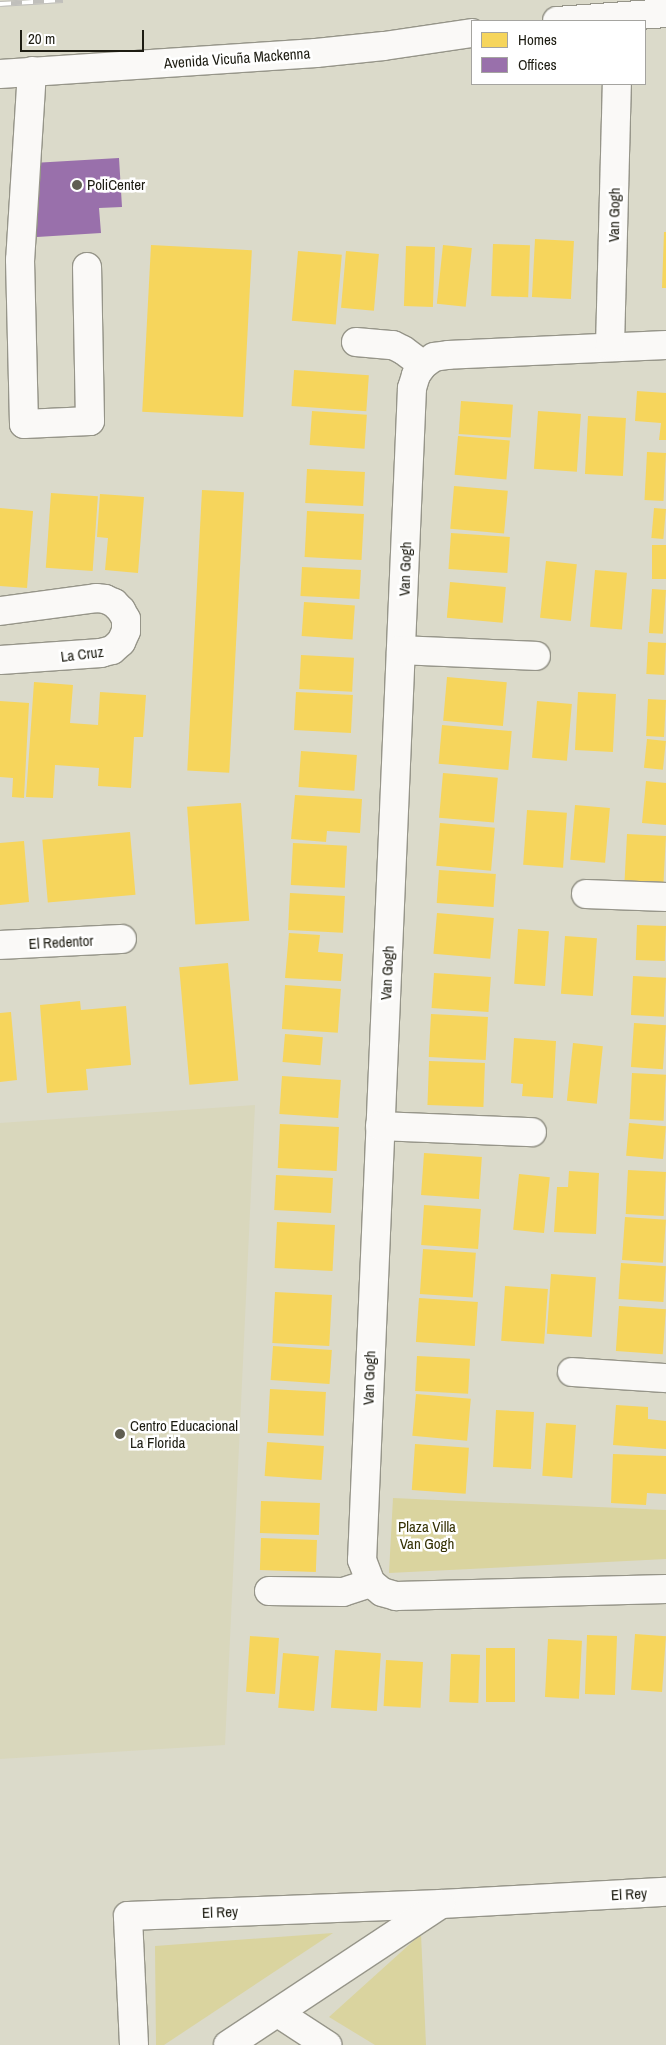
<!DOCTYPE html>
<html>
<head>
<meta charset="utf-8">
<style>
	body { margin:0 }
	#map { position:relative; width:666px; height:2045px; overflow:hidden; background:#dbdaca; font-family:"Archivo Narrow",sans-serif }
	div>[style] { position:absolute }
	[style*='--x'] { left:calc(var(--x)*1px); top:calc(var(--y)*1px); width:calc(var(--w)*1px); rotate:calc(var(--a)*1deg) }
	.built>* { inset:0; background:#d9d7bc }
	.green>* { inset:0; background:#dad49f }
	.homes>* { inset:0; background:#f6d55c; transform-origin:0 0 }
	.offices>* { inset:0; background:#9970ab }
	.roads { filter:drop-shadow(1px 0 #969589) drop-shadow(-1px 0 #969589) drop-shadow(0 1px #969589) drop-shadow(0 -1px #969589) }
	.minor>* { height:28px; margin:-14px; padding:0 14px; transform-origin:14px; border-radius:14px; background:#faf9f7 }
	.major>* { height:28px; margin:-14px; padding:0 14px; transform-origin:14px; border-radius:14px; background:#faf9f7 }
	.rail>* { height:5.5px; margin-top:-2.75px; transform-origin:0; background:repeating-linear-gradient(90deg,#fff 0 11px,#c0bfbb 0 22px); box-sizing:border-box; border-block:1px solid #c0bfbb }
	.dots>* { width:14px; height:14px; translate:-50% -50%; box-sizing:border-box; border:2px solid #fff; border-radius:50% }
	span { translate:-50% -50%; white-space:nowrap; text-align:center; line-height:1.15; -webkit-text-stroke:5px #fff; paint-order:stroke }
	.street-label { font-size:15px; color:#1d1c12 }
	.poi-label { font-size:15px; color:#1d1c12 }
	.left { translate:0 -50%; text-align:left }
	.park-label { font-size:15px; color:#353104 }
	.legend { position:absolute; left:471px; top:20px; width:175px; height:65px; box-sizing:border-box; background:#fff; border:1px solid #a5a4a0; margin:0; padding:6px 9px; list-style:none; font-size:15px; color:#1d1c12 }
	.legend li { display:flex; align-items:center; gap:10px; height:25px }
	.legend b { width:25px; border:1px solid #a5a4a0 }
	.scale { position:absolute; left:20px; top:30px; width:124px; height:22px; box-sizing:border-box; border:2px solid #1d1c12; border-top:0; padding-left:6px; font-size:15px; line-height:18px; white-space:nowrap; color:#1d1c12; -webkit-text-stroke:4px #fff; paint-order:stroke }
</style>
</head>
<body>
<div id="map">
	<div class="built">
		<i style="clip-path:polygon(255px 1105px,225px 1745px,0 1759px,0 1123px)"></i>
	</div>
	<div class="green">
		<i style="clip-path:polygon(393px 1498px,666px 1510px,666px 1559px,389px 1573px)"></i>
		<i style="clip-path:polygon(333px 1933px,164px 2045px,156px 2045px,155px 1946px)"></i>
		<i style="clip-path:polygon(421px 1934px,426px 2045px,375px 2045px,329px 2017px)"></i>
	</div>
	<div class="homes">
		<i style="clip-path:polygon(664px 232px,666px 232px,666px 288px,662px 288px)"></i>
		<i style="left:535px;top:239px;width:39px;height:58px;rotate:3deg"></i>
		<i style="left:493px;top:244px;width:37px;height:52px;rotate:2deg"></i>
		<i style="left:151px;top:245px;width:101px;height:167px;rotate:3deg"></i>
		<i style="left:443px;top:245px;width:29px;height:59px;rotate:6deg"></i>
		<i style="left:406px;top:246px;width:29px;height:60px;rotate:2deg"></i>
		<i style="left:298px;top:251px;width:44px;height:70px;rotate:5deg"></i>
		<i style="left:346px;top:251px;width:33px;height:57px;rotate:5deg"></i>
		<i style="left:294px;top:370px;width:75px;height:36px;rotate:4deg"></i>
		<i style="clip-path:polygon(637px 391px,666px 393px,666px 440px,659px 440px,661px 423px,635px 421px)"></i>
		<i style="left:461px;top:401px;width:52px;height:33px;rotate:4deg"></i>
		<i style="left:312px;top:411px;width:55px;height:34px;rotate:4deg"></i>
		<i style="left:538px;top:411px;width:43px;height:58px;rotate:4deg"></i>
		<i style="left:588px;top:416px;width:38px;height:58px;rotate:3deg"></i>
		<i style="left:458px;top:436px;width:52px;height:39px;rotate:5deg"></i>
		<i style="left:647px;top:452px;width:19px;height:48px;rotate:3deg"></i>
		<i style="left:307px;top:469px;width:58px;height:34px;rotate:3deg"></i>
		<i style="left:454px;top:486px;width:54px;height:43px;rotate:5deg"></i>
		<i style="left:202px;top:490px;width:42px;height:281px;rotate:3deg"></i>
		<i style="left:51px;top:493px;width:47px;height:75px;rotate:4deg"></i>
		<i style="clip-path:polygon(100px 494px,144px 497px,138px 573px,105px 570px,108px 538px,97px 537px)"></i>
		<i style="clip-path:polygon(0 508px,33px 511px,27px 588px,0 586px)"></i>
		<i style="left:654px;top:508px;width:12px;height:30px;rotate:5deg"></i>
		<i style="left:307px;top:511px;width:57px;height:46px;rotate:3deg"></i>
		<i style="left:451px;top:533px;width:59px;height:36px;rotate:4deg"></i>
		<i style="left:652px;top:545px;width:14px;height:34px"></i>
		<i style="left:546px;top:561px;width:31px;height:57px;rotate:6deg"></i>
		<i style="left:302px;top:567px;width:59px;height:29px;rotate:3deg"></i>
		<i style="left:595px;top:570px;width:32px;height:57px;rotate:5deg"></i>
		<i style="left:450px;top:582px;width:56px;height:36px;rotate:5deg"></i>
		<i style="left:652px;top:589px;width:14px;height:44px;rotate:4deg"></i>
		<i style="left:304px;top:602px;width:51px;height:34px;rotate:4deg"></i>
		<i style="left:648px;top:642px;width:18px;height:32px;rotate:3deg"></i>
		<i style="left:301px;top:655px;width:53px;height:34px;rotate:3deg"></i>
		<i style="left:447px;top:677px;width:60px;height:44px;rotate:5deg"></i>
		<i style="clip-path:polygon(34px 682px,73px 685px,70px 723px,98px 725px,100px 692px,146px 695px,143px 737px,134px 737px,131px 788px,98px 786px,99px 768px,55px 765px,53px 798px,26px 797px)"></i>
		<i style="left:296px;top:692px;width:57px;height:38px;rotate:3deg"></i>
		<i style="left:578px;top:692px;width:38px;height:58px;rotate:3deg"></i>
		<i style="left:648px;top:699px;width:18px;height:37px;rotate:3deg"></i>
		<i style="clip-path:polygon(0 701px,29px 703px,24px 798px,12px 797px,13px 778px,0 777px)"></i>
		<i style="left:537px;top:701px;width:35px;height:57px;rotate:5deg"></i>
		<i style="left:442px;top:725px;width:70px;height:39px;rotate:5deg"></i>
		<i style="left:647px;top:739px;width:19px;height:29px;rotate:6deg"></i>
		<i style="left:301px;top:751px;width:56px;height:36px;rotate:4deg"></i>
		<i style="left:443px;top:773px;width:55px;height:45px;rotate:5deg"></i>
		<i style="clip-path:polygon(646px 781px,666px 783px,666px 825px,642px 823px)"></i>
		<i style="clip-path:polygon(295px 795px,362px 799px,360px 833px,327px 831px,326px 842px,291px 839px)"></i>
		<i style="left:241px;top:803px;width:118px;height:54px;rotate:86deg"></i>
		<i style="left:575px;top:805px;width:35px;height:55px;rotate:5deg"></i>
		<i style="left:527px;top:810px;width:40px;height:55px;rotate:4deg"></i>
		<i style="left:440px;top:823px;width:55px;height:43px;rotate:5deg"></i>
		<i style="left:130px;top:832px;width:63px;height:88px;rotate:85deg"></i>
		<i style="left:627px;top:834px;width:39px;height:47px;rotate:3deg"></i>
		<i style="clip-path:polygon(24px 841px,29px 902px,0 905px,0 843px)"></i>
		<i style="left:293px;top:843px;width:54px;height:42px;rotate:3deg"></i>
		<i style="left:439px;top:870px;width:57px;height:33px;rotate:4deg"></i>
		<i style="left:290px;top:893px;width:55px;height:37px;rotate:3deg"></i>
		<i style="left:437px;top:913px;width:57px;height:41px;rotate:5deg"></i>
		<i style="left:637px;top:925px;width:29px;height:35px;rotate:2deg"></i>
		<i style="left:518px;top:929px;width:31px;height:55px;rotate:4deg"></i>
		<i style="clip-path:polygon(289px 933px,320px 935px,318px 952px,343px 954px,341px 981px,285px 978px)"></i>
		<i style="left:565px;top:936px;width:32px;height:58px;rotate:4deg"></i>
		<i style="left:228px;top:963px;width:118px;height:49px;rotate:85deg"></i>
		<i style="left:434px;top:973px;width:57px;height:35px;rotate:4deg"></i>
		<i style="left:633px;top:976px;width:33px;height:39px;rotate:3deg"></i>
		<i style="left:285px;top:985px;width:56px;height:44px;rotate:4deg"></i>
		<i style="clip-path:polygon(80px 1001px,81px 1010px,126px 1006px,131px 1065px,86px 1069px,88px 1090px,47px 1093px,40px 1005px)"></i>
		<i style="clip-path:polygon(11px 1012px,17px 1080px,0 1082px,0 1013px)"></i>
		<i style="left:431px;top:1014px;width:57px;height:43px;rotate:3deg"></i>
		<i style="left:634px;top:1023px;width:32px;height:44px;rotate:4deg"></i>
		<i style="left:285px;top:1034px;width:38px;height:28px;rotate:5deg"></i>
		<i style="clip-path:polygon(514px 1038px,556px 1041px,553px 1098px,522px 1096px,523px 1084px,511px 1083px)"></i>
		<i style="left:573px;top:1043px;width:30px;height:58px;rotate:6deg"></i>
		<i style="left:429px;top:1061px;width:56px;height:44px;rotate:2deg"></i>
		<i style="left:632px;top:1073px;width:34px;height:46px;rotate:3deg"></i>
		<i style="left:282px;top:1076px;width:59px;height:38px;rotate:4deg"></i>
		<i style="left:629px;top:1123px;width:37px;height:33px;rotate:5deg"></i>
		<i style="left:280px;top:1124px;width:59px;height:44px;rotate:3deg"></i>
		<i style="left:424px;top:1153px;width:58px;height:42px;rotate:4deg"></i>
		<i style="left:628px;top:1170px;width:38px;height:44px;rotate:3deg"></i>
		<i style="clip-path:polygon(569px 1171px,599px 1173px,596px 1234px,554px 1232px,557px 1187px,568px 1187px)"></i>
		<i style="left:519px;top:1174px;width:31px;height:56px;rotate:6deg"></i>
		<i style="left:276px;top:1175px;width:57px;height:35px;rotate:3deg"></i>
		<i style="left:424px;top:1205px;width:57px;height:40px;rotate:4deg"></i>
		<i style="left:625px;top:1217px;width:41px;height:43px;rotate:4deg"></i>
		<i style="left:277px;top:1222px;width:58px;height:46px;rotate:3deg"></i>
		<i style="left:423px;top:1249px;width:53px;height:45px;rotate:4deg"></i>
		<i style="left:621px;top:1263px;width:45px;height:36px;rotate:4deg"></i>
		<i style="left:551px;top:1274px;width:45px;height:60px;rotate:4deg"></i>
		<i style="left:505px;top:1286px;width:43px;height:55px;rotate:4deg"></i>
		<i style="left:275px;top:1292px;width:57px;height:51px;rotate:3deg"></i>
		<i style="left:419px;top:1298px;width:59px;height:44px;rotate:4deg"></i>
		<i style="left:619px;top:1306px;width:47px;height:45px;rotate:4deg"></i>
		<i style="left:273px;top:1346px;width:59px;height:34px;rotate:4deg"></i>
		<i style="left:417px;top:1356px;width:53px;height:35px;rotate:3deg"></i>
		<i style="left:270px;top:1389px;width:56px;height:44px;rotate:3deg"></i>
		<i style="left:416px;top:1394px;width:55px;height:42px;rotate:5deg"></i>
		<i style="clip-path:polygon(616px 1405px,648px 1407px,648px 1419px,666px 1421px,666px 1449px,613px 1445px)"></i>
		<i style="left:496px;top:1410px;width:38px;height:57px;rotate:3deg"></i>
		<i style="left:546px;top:1423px;width:30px;height:53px;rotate:4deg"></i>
		<i style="left:267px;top:1442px;width:57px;height:34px;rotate:4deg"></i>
		<i style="left:415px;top:1444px;width:54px;height:46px;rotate:4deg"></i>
		<i style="clip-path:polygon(613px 1454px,666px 1456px,666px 1494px,647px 1493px,646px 1505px,611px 1503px)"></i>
		<i style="left:261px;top:1501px;width:59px;height:32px;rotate:2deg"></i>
		<i style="left:261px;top:1538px;width:56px;height:32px;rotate:2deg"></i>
		<i style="left:635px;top:1634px;width:31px;height:56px;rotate:4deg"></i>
		<i style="left:587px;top:1635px;width:30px;height:59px;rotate:2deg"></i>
		<i style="left:250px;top:1636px;width:29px;height:56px;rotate:4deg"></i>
		<i style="left:548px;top:1639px;width:34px;height:58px;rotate:3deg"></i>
		<i style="left:486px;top:1648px;width:29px;height:54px"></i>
		<i style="left:335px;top:1650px;width:46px;height:58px;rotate:4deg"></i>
		<i style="left:283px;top:1653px;width:36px;height:55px;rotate:5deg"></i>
		<i style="left:451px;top:1654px;width:29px;height:48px;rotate:2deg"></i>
		<i style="left:386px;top:1660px;width:37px;height:46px;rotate:3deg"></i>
	</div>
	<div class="offices">
		<i style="clip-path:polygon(119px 158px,122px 207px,99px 208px,101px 233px,37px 237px,33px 163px)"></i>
	</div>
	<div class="roads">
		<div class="minor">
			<i style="--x:32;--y:71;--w:189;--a:93.6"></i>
			<i style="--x:20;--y:260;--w:164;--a:88.6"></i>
			<i style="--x:24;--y:424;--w:66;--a:-2.6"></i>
			<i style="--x:90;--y:421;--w:154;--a:-91.1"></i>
			<i style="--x:356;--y:342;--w:37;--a:5"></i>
			<i style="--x:393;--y:345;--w:11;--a:27"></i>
			<i style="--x:403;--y:350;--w:25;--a:37"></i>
			<i style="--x:666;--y:345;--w:218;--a:177.4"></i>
			<i style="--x:448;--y:355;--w:14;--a:172"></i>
			<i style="--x:434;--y:357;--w:14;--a:144"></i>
			<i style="--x:423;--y:365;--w:12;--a:125"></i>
			<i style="--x:416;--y:375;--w:14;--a:107"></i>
			<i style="--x:412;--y:388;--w:1173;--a:92.44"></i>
			<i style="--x:362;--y:1560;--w:25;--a:69"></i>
			<i style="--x:371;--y:1583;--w:14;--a:39"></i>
			<i style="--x:382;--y:1592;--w:15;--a:16"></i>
			<i style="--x:396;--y:1596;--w:270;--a:-1.5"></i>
			<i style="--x:610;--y:346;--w:262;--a:-88.5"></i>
			<i style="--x:0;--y:611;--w:97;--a:-7.7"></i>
			<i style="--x:96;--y:598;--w:9;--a:6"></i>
			<i style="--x:105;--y:599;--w:10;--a:24"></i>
			<i style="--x:114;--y:603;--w:10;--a:45"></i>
			<i style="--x:121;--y:610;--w:10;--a:61"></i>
			<i style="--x:126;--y:619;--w:12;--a:90"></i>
			<i style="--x:126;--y:631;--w:12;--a:114"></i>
			<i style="--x:121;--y:642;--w:12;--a:138"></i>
			<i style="--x:112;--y:650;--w:11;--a:165"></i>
			<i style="--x:101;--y:653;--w:101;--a:176"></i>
			<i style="--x:401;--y:650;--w:135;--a:2.5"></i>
			<i style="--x:586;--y:894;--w:80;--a:2.1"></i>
			<i style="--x:0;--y:945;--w:122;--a:-2.8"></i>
			<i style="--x:380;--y:1126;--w:152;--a:2.3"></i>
			<i style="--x:572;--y:1372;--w:94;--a:3.7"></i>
			<i style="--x:269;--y:1591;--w:74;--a:0.8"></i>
			<i style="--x:343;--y:1592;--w:29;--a:-18"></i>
			<i style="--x:278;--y:2013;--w:59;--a:33.1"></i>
			<i style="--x:134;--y:2045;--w:129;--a:-92.7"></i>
			<i style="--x:128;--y:1916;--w:313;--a:-2.2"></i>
			<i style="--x:441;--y:1904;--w:225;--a:-3.1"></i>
			<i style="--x:228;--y:2045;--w:255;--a:-33.5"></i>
		</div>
		<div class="major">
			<i style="--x:557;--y:21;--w:109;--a:-4.2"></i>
			<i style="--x:0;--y:74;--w:317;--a:-3.8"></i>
			<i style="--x:316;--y:53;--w:68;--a:-5.9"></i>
			<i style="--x:384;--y:46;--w:89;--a:-8.4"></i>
		</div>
	</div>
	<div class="rail">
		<i style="--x:0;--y:4;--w:63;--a:-3.6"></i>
	</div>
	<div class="dots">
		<i style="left:77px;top:185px;background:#605e52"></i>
		<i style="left:120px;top:1434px;background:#605e52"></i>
	</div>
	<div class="street-label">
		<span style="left:237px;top:58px;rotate:-4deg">Avenida Vicuña Mackenna</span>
		<span style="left:614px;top:215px;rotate:-89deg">Van Gogh</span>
		<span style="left:405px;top:569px;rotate:-88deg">Van Gogh</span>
		<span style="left:82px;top:654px;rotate:-7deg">La Cruz</span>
		<span style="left:61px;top:942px;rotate:-3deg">El Redentor</span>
		<span style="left:387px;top:973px;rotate:-87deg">Van Gogh</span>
		<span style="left:369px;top:1378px;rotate:-88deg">Van Gogh</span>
		<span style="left:629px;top:1894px;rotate:-3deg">El Rey</span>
		<span style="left:220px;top:1912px;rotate:-2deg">El Rey</span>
	</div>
	<div class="poi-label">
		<span class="left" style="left:87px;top:185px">PoliCenter</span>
		<span class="left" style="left:130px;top:1434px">Centro Educacional<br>La Florida</span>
	</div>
	<div class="park-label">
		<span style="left:427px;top:1535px">Plaza Villa<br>Van Gogh</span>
	</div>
	<ul class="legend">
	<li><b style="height:14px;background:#f6d55c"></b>Homes</li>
	<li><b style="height:14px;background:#9970ab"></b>Offices</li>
	</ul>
	<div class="scale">20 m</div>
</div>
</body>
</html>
